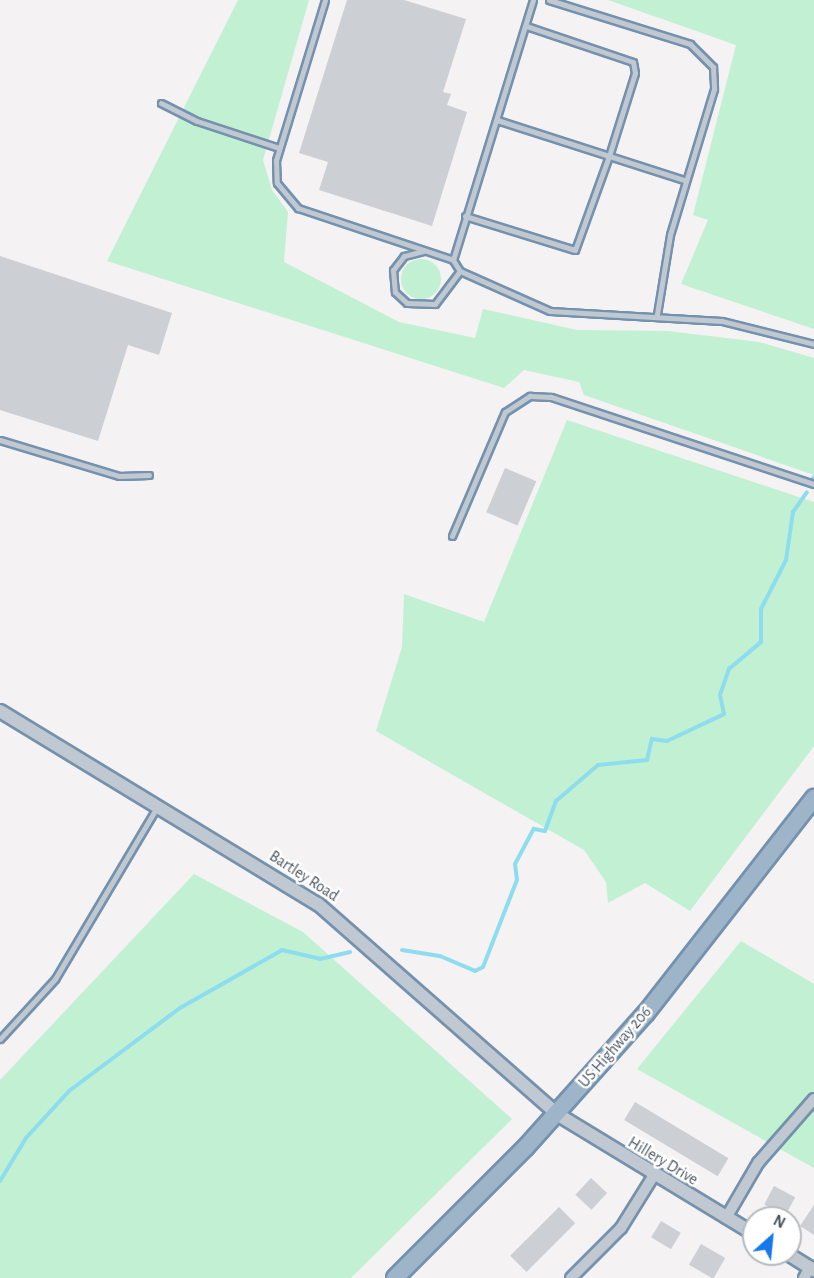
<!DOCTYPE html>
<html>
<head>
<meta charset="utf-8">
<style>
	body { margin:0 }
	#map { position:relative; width:814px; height:1278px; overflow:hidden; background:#f4f2f2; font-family:"Alegreya Sans",sans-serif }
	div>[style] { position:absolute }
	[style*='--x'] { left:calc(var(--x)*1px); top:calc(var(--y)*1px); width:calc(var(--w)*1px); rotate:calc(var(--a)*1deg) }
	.green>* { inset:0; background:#c1f1d2 }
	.round { border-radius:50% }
	.stream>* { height:4px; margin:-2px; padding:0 2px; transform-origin:2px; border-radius:2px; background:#8dddef }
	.building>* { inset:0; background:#cccfd4; transform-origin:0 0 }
	.roads { filter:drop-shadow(2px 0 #7491ad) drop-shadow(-2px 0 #7491ad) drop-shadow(0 2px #7491ad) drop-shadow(0 -2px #7491ad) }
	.service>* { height:5px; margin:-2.5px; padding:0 2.5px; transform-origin:2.5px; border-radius:2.5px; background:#c0c9d1 }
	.minor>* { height:10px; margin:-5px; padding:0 5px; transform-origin:5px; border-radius:5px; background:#c0c9d1 }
	.tertiary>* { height:12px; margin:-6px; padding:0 6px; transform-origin:6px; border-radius:6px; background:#c0c9d1 }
	.trunk>* { height:16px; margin:-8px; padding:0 8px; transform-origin:8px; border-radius:8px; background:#9db4c9 }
	span { translate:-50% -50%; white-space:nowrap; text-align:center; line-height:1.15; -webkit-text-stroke:5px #fff; paint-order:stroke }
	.street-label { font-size:16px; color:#495660 }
	.north { position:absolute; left:742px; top:1206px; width:60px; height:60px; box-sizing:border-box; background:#fff; border:2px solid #b6bbbf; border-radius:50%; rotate:27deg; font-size:16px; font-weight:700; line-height:24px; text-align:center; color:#495660 }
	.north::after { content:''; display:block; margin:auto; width:21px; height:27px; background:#1678ea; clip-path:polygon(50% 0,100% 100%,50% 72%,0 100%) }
</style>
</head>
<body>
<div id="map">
	<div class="green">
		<i style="clip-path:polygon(238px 0,309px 0,263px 160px,272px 190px,288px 212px,284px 262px,399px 322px,475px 338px,483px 309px,577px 330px,668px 331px,759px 342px,814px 358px,814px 475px,584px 395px,579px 382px,524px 370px,504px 388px,107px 261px)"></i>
		<i style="clip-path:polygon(608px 0,814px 0,814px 329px,681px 284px,708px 220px,693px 215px,736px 45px)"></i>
		<i class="round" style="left:401px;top:259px;width:40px;height:40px"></i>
		<i style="clip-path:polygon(567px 420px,814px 502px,814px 746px,690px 911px,645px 883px,608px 903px,606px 882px,584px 850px,376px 731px,402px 647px,404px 594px,484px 622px)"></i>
		<i style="clip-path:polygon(194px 874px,303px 932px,512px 1119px,351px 1278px,0 1278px,0 1080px)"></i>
		<i style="clip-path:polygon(741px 941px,814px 984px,814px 1168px,637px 1069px)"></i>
	</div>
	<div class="stream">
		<i style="--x:813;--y:478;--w:1;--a:-45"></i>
		<i style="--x:402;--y:950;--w:38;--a:9"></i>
		<i style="--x:440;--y:956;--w:38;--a:23"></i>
		<i style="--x:475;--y:971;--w:9;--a:-27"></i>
		<i style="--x:483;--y:967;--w:93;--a:-68.7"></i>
		<i style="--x:517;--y:880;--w:16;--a:-97"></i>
		<i style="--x:515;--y:864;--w:40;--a:-62"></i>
		<i style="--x:534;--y:829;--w:11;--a:10"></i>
		<i style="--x:545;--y:831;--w:32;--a:-70"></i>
		<i style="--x:556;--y:801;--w:55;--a:-40.6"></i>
		<i style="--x:598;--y:765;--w:49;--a:-5.8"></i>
		<i style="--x:647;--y:760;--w:22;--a:-77"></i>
		<i style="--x:652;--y:739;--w:15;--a:8"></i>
		<i style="--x:667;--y:741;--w:63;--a:-25.3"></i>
		<i style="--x:724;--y:714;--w:19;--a:-102"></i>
		<i style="--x:720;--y:695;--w:28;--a:-71"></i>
		<i style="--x:729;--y:669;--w:42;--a:-40.2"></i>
		<i style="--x:761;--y:642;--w:33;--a:-90"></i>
		<i style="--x:761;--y:609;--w:55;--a:-63"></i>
		<i style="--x:786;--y:560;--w:49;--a:-81.7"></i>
		<i style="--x:793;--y:512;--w:24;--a:-55"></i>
		<i style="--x:0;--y:1181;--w:50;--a:-58.8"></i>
		<i style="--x:26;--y:1138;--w:64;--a:-47.5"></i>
		<i style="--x:69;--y:1091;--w:139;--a:-36.8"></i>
		<i style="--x:180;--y:1008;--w:117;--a:-29.6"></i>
		<i style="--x:282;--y:950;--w:39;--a:13"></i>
		<i style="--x:320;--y:959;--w:31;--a:-13"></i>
	</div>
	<div class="building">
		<i style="clip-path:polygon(347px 0,404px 0,466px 19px,443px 92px,451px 94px,447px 105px,467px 112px,432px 226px,319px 190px,328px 162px,299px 153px)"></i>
		<i style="clip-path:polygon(0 256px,172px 313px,159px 355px,128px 345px,98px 441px,0 410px)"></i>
		<i style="left:505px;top:468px;width:34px;height:48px;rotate:23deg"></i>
		<i style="left:635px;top:1102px;width:109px;height:21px;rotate:31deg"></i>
		<i style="left:591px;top:1178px;width:22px;height:23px;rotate:43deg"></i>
		<i style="left:774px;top:1186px;width:24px;height:21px;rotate:28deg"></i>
		<i style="clip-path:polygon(814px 1205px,814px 1235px,800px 1226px)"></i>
		<i style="left:559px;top:1207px;width:23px;height:69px;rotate:45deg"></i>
		<i style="left:661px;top:1221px;width:23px;height:19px;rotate:31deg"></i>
		<i style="left:701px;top:1244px;width:28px;height:24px;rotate:30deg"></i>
	</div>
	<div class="roads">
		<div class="service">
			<i style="--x:325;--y:0;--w:167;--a:107"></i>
			<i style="--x:276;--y:160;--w:23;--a:88"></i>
			<i style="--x:277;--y:183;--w:33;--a:50"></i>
			<i style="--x:298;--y:208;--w:163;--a:18.5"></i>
			<i style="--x:453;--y:260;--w:13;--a:58"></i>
			<i style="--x:460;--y:271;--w:98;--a:24"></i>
			<i style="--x:550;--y:311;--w:172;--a:3.3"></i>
			<i style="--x:722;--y:321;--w:95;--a:14"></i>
			<i style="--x:549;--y:0;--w:148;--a:17.3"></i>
			<i style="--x:690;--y:44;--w:33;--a:45"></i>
			<i style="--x:713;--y:67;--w:22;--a:87"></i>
			<i style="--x:714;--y:89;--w:152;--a:106.8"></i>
			<i style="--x:670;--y:235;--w:80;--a:99.3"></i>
			<i style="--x:161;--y:103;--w:40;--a:26.6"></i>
			<i style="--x:197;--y:121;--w:86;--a:18.2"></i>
			<i style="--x:497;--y:120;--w:196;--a:17.8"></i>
			<i style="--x:465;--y:216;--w:115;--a:17.2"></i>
			<i style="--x:575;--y:250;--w:100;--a:-70.1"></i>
			<i style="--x:609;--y:156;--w:87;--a:-72.6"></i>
			<i style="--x:635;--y:73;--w:11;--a:-100"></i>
			<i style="--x:633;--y:62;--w:113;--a:-161.4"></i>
			<i style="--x:423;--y:251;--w:20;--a:165"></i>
			<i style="--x:404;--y:256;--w:18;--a:128"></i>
			<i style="--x:393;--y:270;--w:22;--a:85"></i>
			<i style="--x:395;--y:292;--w:16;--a:43"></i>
			<i style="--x:407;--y:303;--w:28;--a:2"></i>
			<i style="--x:435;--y:304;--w:41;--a:-52.9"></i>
			<i style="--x:453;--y:260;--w:272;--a:-72.9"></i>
			<i style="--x:0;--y:440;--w:124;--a:16.8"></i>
			<i style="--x:119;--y:476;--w:30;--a:-2"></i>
			<i style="--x:452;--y:536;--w:135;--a:-66.9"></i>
			<i style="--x:505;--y:412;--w:30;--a:-33"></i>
			<i style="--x:530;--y:396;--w:21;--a:3"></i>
			<i style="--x:551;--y:397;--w:277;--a:18.3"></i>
			<i style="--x:0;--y:1039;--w:81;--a:-47.5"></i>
			<i style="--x:55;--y:979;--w:200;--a:-59.3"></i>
		</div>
		<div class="minor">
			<i style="--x:726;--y:1218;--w:64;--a:-59.8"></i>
			<i style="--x:758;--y:1163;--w:85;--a:-48.8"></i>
			<i style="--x:571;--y:1278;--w:71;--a:-45"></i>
			<i style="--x:621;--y:1228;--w:62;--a:-58.1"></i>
			<i style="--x:804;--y:1278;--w:13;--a:-61"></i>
		</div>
		<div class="tertiary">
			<i style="--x:0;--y:711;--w:372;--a:31.3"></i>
			<i style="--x:318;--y:904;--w:318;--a:41.3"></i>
			<i style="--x:557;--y:1114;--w:231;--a:31.3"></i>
			<i style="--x:788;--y:1254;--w:31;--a:32"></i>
		</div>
		<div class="trunk">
			<i style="--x:395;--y:1278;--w:185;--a:-45"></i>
			<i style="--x:526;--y:1147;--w:180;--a:-48.2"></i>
			<i style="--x:646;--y:1013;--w:273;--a:-52"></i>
		</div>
	</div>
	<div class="street-label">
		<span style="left:304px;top:876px;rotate:33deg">Bartley Road</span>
		<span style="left:615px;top:1047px;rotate:-49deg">US Highway 206</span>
		<span style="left:663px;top:1161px;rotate:31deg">Hillery Drive</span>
	</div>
	<div class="north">N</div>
</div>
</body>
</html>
